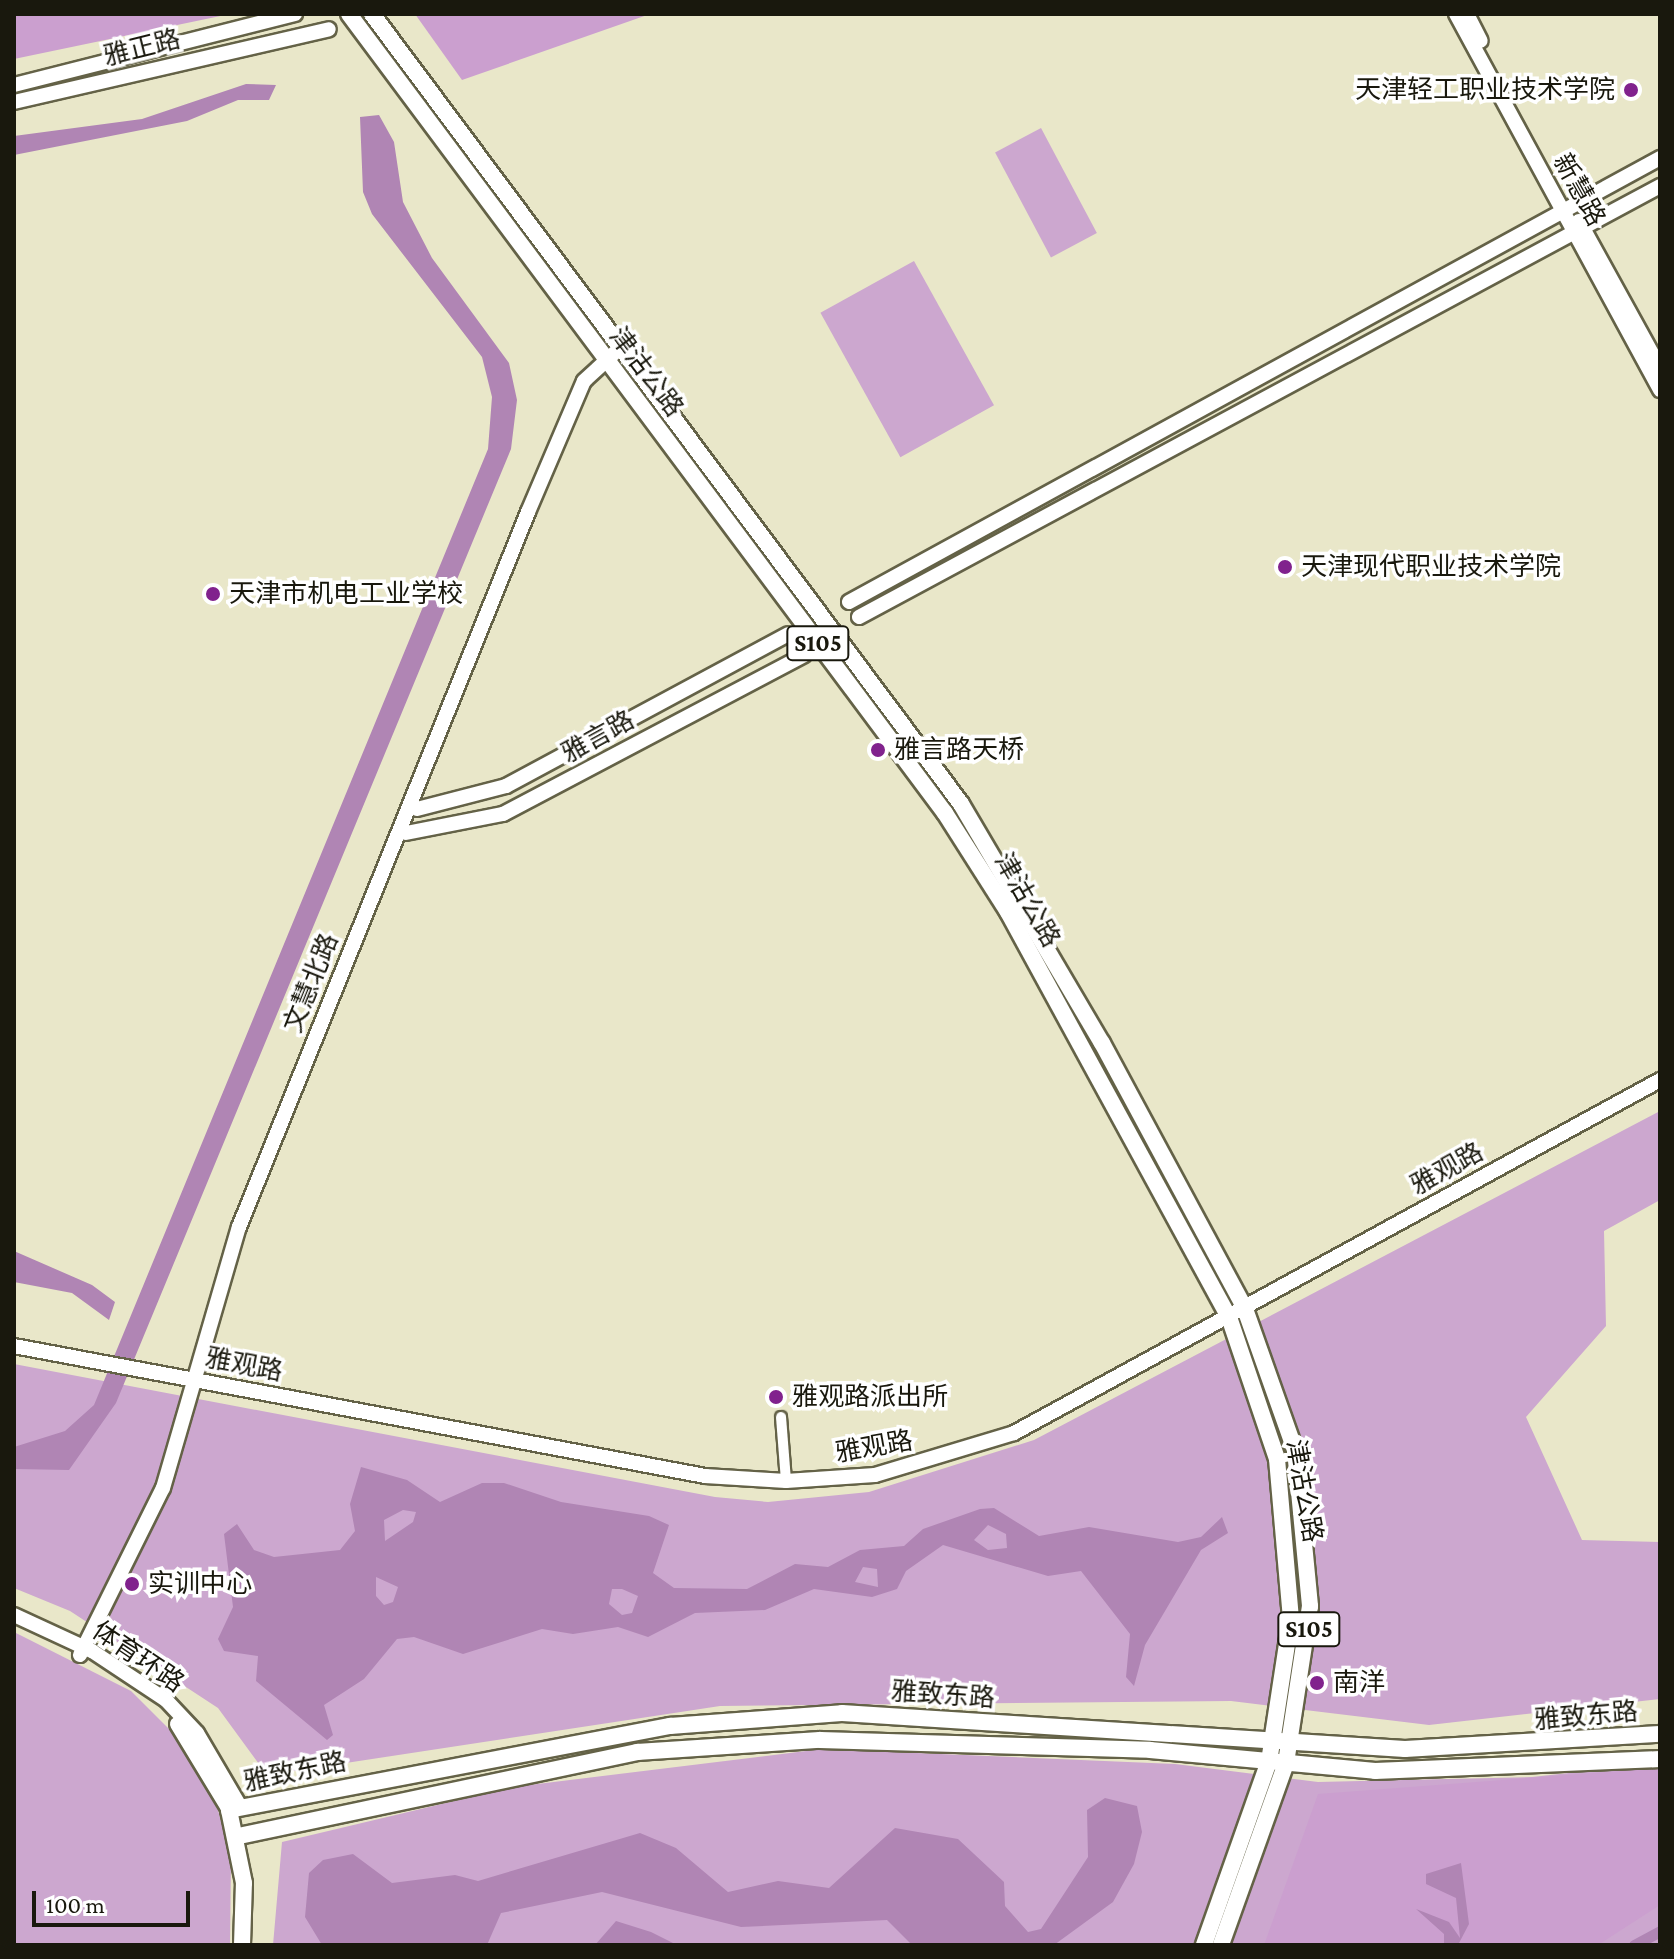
<!DOCTYPE html>
<html>
<head>
<meta charset="utf-8">
<style>
	body { margin:0 }
	#map { position:relative; width:1674px; height:1959px; overflow:hidden; background:#e9e7c9; font-family:"Crimson Pro","Noto Sans SC",serif }
	div>[style] { position:absolute }
	[style*='--x'] { left:calc(var(--x)*1px); top:calc(var(--y)*1px); width:calc(var(--w)*1px); rotate:calc(var(--a)*1deg) }
	.green>* { inset:0; background:#cca7cf; transform-origin:0 0 }
	.forest>* { inset:0; background:#cb9fcf }
	.water>* { inset:0; background:#b085b4 }
	.canal>* { height:11px; margin:-5.5px; padding:0 5.5px; transform-origin:5.5px; border-radius:5.5px; background:#b085b4 }
	.roads { filter:drop-shadow(2px 0 #646247) drop-shadow(-2px 0 #646247) drop-shadow(0 2px #646247) drop-shadow(0 -2px #646247) }
	.street>* { height:10px; margin:-5px; padding:0 5px; transform-origin:5px; border-radius:5px; background:#fff }
	.secondary>* { height:14px; margin:-7px; padding:0 7px; transform-origin:7px; border-radius:7px; background:#fff }
	.primary>* { height:16px; margin:-8px; padding:0 8px; transform-origin:8px; border-radius:8px; background:#fff }
	.dots>* { width:22px; height:22px; translate:-50% -50%; box-sizing:border-box; border:4px solid #fff; border-radius:50% }
	span { translate:-50% -50%; white-space:nowrap; text-align:center; line-height:1.15; -webkit-text-stroke:7px #fff; paint-order:stroke }
	.shield-label span { padding:2px 6px; background:#fff; border:2px solid; border-radius:6px; -webkit-text-stroke-width:0 }
	.shield-label { font-size:24px; color:#19180d; font-weight:700 }
	.street-label { font-size:26px; color:#19180d }
	.poi-label { font-size:26px; color:#19180d }
	.right { translate:-100% -50%; text-align:right }
	.left { translate:0 -50%; text-align:left }
	.frame { position:absolute; inset:0; border:16px solid #19180d; pointer-events:none }
	.scale { position:absolute; left:32px; top:1891px; width:158px; height:36px; box-sizing:border-box; border:4px solid #19180d; border-top:0; padding-left:10px; font-size:24px; line-height:28px; white-space:nowrap; color:#19180d; -webkit-text-stroke:6px #fff; paint-order:stroke }
</style>
</head>
<body>
<div id="map">
	<div class="green">
		<i style="left:1041px;top:128px;width:119px;height:52px;rotate:62deg"></i>
		<i style="left:914px;top:261px;width:165px;height:107px;rotate:61deg"></i>
		<i style="clip-path:polygon(1660px 1111px,1660px 1200px,1604px 1231px,1606px 1326px,1526px 1417px,1582px 1540px,1660px 1542px,1660px 1699px,1429px 1725px,1231px 1701px,720px 1706px,267px 1775px,218px 1708px,70px 1611px,14px 1588px,14px 1364px,715px 1497px,768px 1502px,869px 1492px,1034px 1440px)"></i>
		<i style="clip-path:polygon(14px 1632px,131px 1691px,186px 1746px,218px 1810px,231px 1858px,230px 1945px,14px 1945px)"></i>
		<i style="clip-path:polygon(822px 1749px,1175px 1764px,1318px 1782px,1532px 1777px,1660px 1763px,1660px 1945px,273px 1945px,282px 1842px,513px 1787px)"></i>
	</div>
	<div class="forest">
		<i style="clip-path:polygon(14px 14px,230px 14px,14px 59px)"></i>
		<i style="clip-path:polygon(415px 14px,650px 14px,462px 80px)"></i>
		<i style="clip-path:polygon(1660px 1768px,1660px 1905px,1598px 1945px,1264px 1945px,1318px 1794px)"></i>
	</div>
	<div class="water">
		<i style="clip-path:polygon(246px 84px,276px 85px,269px 100px,238px 100px,187px 121px,14px 155px,14px 136px,142px 119px)"></i>
		<i style="clip-path:polygon(379px 115px,394px 142px,403px 202px,432px 258px,509px 363px,517px 400px,511px 449px,116px 1403px,69px 1470px,14px 1469px,14px 1447px,65px 1431px,94px 1405px,488px 449px,492px 397px,482px 357px,372px 214px,363px 192px,360px 117px)"></i>
		<i style="clip-path:polygon(14px 1251px,92px 1285px,115px 1302px,109px 1320px,72px 1293px,14px 1282px)"></i>
		<i style="clip-path:polygon(evenodd,361px 1467px,407px 1480px,440px 1502px,482px 1483px,504px 1483px,561px 1502px,649px 1516px,669px 1525px,653px 1573px,674px 1588px,747px 1589px,795px 1564px,828px 1567px,860px 1550px,904px 1546px,923px 1529px,980px 1509px,994px 1508px,1039px 1536px,1089px 1527px,1178px 1542px,1201px 1537px,1222px 1517px,1228px 1533px,1201px 1550px,1145px 1645px,1134px 1686px,1126px 1677px,1130px 1634px,1081px 1571px,1048px 1576px,943px 1545px,906px 1571px,897px 1589px,872px 1597px,814px 1589px,765px 1610px,695px 1613px,648px 1637px,618px 1627px,573px 1634px,542px 1629px,463px 1654px,414px 1637px,397px 1639px,364px 1679px,324px 1705px,333px 1735px,327px 1740px,256px 1681px,258px 1656px,224px 1651px,218px 1639px,233px 1607px,224px 1534px,237px 1524px,254px 1550px,274px 1557px,340px 1550px,355px 1531px,350px 1504px,361px 1467px,403px 1510px,416px 1512px,413px 1522px,385px 1541px,384px 1520px,403px 1510px,361px 1467px,988px 1525px,1006px 1534px,1007px 1548px,988px 1550px,974px 1540px,988px 1525px,361px 1467px,863px 1567px,877px 1569px,878px 1587px,855px 1582px,863px 1567px,361px 1467px,376px 1577px,398px 1587px,393px 1602px,384px 1605px,376px 1596px,376px 1577px,361px 1467px,622px 1589px,638px 1596px,632px 1613px,622px 1615px,609px 1604px,612px 1589px,622px 1589px)"></i>
		<i style="clip-path:polygon(1105px 1798px,1137px 1806px,1142px 1832px,1134px 1864px,1113px 1902px,1054px 1945px,912px 1945px,887px 1920px,741px 1927px,602px 1892px,501px 1913px,487px 1945px,322px 1945px,305px 1917px,309px 1873px,323px 1860px,353px 1854px,392px 1883px,455px 1875px,478px 1881px,640px 1833px,676px 1848px,728px 1892px,778px 1881px,829px 1888px,895px 1828px,958px 1839px,1004px 1882px,1005px 1906px,1028px 1932px,1041px 1929px,1088px 1857px,1087px 1810px)"></i>
		<i style="clip-path:polygon(1461px 1863px,1469px 1924px,1458px 1945px,1444px 1945px,1444px 1934px,1416px 1909px,1449px 1922px,1460px 1938px,1456px 1898px,1426px 1884px,1426px 1874px)"></i>
		<i style="clip-path:polygon(616px 1921px,651px 1932px,677px 1945px,595px 1945px)"></i>
	</div>
	<div class="canal">
		<i style="--x:1634;--y:1945;--w:30;--a:-28"></i>
	</div>
	<div class="roads">
		<div class="street">
			<i style="--x:781;--y:1417;--w:64;--a:85.5"></i>
		</div>
		<div class="secondary">
			<i style="--x:1456;--y:14;--w:428;--a:61.5"></i>
			<i style="--x:1467;--y:14;--w:30;--a:63"></i>
			<i style="--x:14;--y:85;--w:290;--a:-14.2"></i>
			<i style="--x:14;--y:102;--w:323;--a:-13"></i>
			<i style="--x:1579;--y:221;--w:168;--a:61.1"></i>
			<i style="--x:849;--y:602;--w:925;--a:-28.7"></i>
			<i style="--x:859;--y:617;--w:910;--a:-28.28"></i>
			<i style="--x:417;--y:809;--w:92;--a:-14.5"></i>
			<i style="--x:506;--y:786;--w:320;--a:-28.3"></i>
			<i style="--x:406;--y:833;--w:99;--a:-11.1"></i>
			<i style="--x:503;--y:814;--w:340;--a:-27.8"></i>
			<i style="--x:14;--y:1346;--w:703;--a:10.65"></i>
			<i style="--x:705;--y:1476;--w:81;--a:3.5"></i>
			<i style="--x:786;--y:1481;--w:89;--a:-3.9"></i>
			<i style="--x:875;--y:1475;--w:145;--a:-16.8"></i>
			<i style="--x:1014;--y:1433;--w:736;--a:-28.65"></i>
			<i style="--x:14;--y:1615;--w:86;--a:24.8"></i>
			<i style="--x:92;--y:1651;--w:89;--a:33.5"></i>
			<i style="--x:166;--y:1700;--w:45;--a:46.8"></i>
			<i style="--x:197;--y:1733;--w:87;--a:59.6"></i>
			<i style="--x:80;--y:1655;--w:186;--a:-63.6"></i>
			<i style="--x:163;--y:1488;--w:272;--a:-73.8"></i>
			<i style="--x:239;--y:1227;--w:771;--a:-67.99"></i>
			<i style="--x:528;--y:512;--w:142;--a:-66.9"></i>
			<i style="--x:584;--y:381;--w:52;--a:-42.6"></i>
			<i style="--x:177;--y:1724;--w:100;--a:58.8"></i>
		</div>
		<div class="primary">
			<i style="--x:349;--y:14;--w:997;--a:53.28"></i>
			<i style="--x:945;--y:813;--w:117;--a:57.5"></i>
			<i style="--x:1008;--y:912;--w:461;--a:61.4"></i>
			<i style="--x:1229;--y:1317;--w:150;--a:71.3"></i>
			<i style="--x:1277;--y:1459;--w:160;--a:85"></i>
			<i style="--x:1291;--y:1618;--w:145;--a:98.7"></i>
			<i style="--x:1269;--y:1761;--w:195;--a:109.5"></i>
			<i style="--x:372;--y:14;--w:985;--a:53.29"></i>
			<i style="--x:961;--y:804;--w:277;--a:59.5"></i>
			<i style="--x:1102;--y:1043;--w:302;--a:61.7"></i>
			<i style="--x:1245;--y:1309;--w:150;--a:70.5"></i>
			<i style="--x:1295;--y:1450;--w:157;--a:84.5"></i>
			<i style="--x:1310;--y:1606;--w:159;--a:98.7"></i>
			<i style="--x:1286;--y:1763;--w:193;--a:109.7"></i>
			<i style="--x:239;--y:1836;--w:407;--a:-11.9"></i>
			<i style="--x:637;--y:1752;--w:183;--a:-3.8"></i>
			<i style="--x:820;--y:1740;--w:330;--a:1.7"></i>
			<i style="--x:1150;--y:1750;--w:226;--a:5.3"></i>
			<i style="--x:1375;--y:1771;--w:285;--a:-2.4"></i>
			<i style="--x:242;--y:1945;--w:62;--a:-88.2"></i>
			<i style="--x:244;--y:1883;--w:75;--a:-101.6"></i>
			<i style="--x:229;--y:1810;--w:449;--a:-10.8"></i>
			<i style="--x:670;--y:1726;--w:172;--a:-4.3"></i>
			<i style="--x:842;--y:1713;--w:564;--a:3.66"></i>
			<i style="--x:1405;--y:1749;--w:255;--a:-3.4"></i>
		</div>
	</div>
	<div class="dots">
		<i style="left:1631px;top:90px;background:#81228d"></i>
		<i style="left:1285px;top:567px;background:#81228d"></i>
		<i style="left:213px;top:594px;background:#81228d"></i>
		<i style="left:878px;top:750px;background:#81228d"></i>
		<i style="left:776px;top:1397px;background:#81228d"></i>
		<i style="left:132px;top:1584px;background:#81228d"></i>
		<i style="left:1317px;top:1683px;background:#81228d"></i>
	</div>
	<div class="shield-label">
		<span style="left:818px;top:643px">S105</span>
		<span style="left:1309px;top:1629px">S105</span>
	</div>
	<div class="street-label">
		<span style="left:142px;top:48px;rotate:-14deg">雅正路</span>
		<span style="left:1579px;top:190px;rotate:61deg">新慧路</span>
		<span style="left:646px;top:372px;rotate:53deg">津沽公路</span>
		<span style="left:598px;top:737px;rotate:-29deg">雅言路</span>
		<span style="left:1027px;top:900px;rotate:60deg">津沽公路</span>
		<span style="left:311px;top:983px;rotate:-68deg">文慧北路</span>
		<span style="left:1447px;top:1169px;rotate:-29deg">雅观路</span>
		<span style="left:244px;top:1365px;rotate:11deg">雅观路</span>
		<span style="left:874px;top:1447px;rotate:-10deg">雅观路</span>
		<span style="left:1304px;top:1491px;rotate:80deg">津沽公路</span>
		<span style="left:138px;top:1657px;rotate:34deg">体育环路</span>
		<span style="left:943px;top:1695px;rotate:4deg">雅致东路</span>
		<span style="left:1586px;top:1716px;rotate:-5deg">雅致东路</span>
		<span style="left:295px;top:1772px;rotate:-12deg">雅致东路</span>
	</div>
	<div class="poi-label">
		<span class="right" style="left:1615px;top:90px">天津轻工职业技术学院</span>
		<span class="left" style="left:1301px;top:567px">天津现代职业技术学院</span>
		<span class="left" style="left:229px;top:594px">天津市机电工业学校</span>
		<span class="left" style="left:894px;top:750px">雅言路天桥</span>
		<span class="left" style="left:792px;top:1397px">雅观路派出所</span>
		<span class="left" style="left:148px;top:1584px">实训中心</span>
		<span class="left" style="left:1333px;top:1683px">南洋</span>
	</div>
	<div class="frame"></div>
	<div class="scale">100 m</div>
</div>
</body>
</html>
